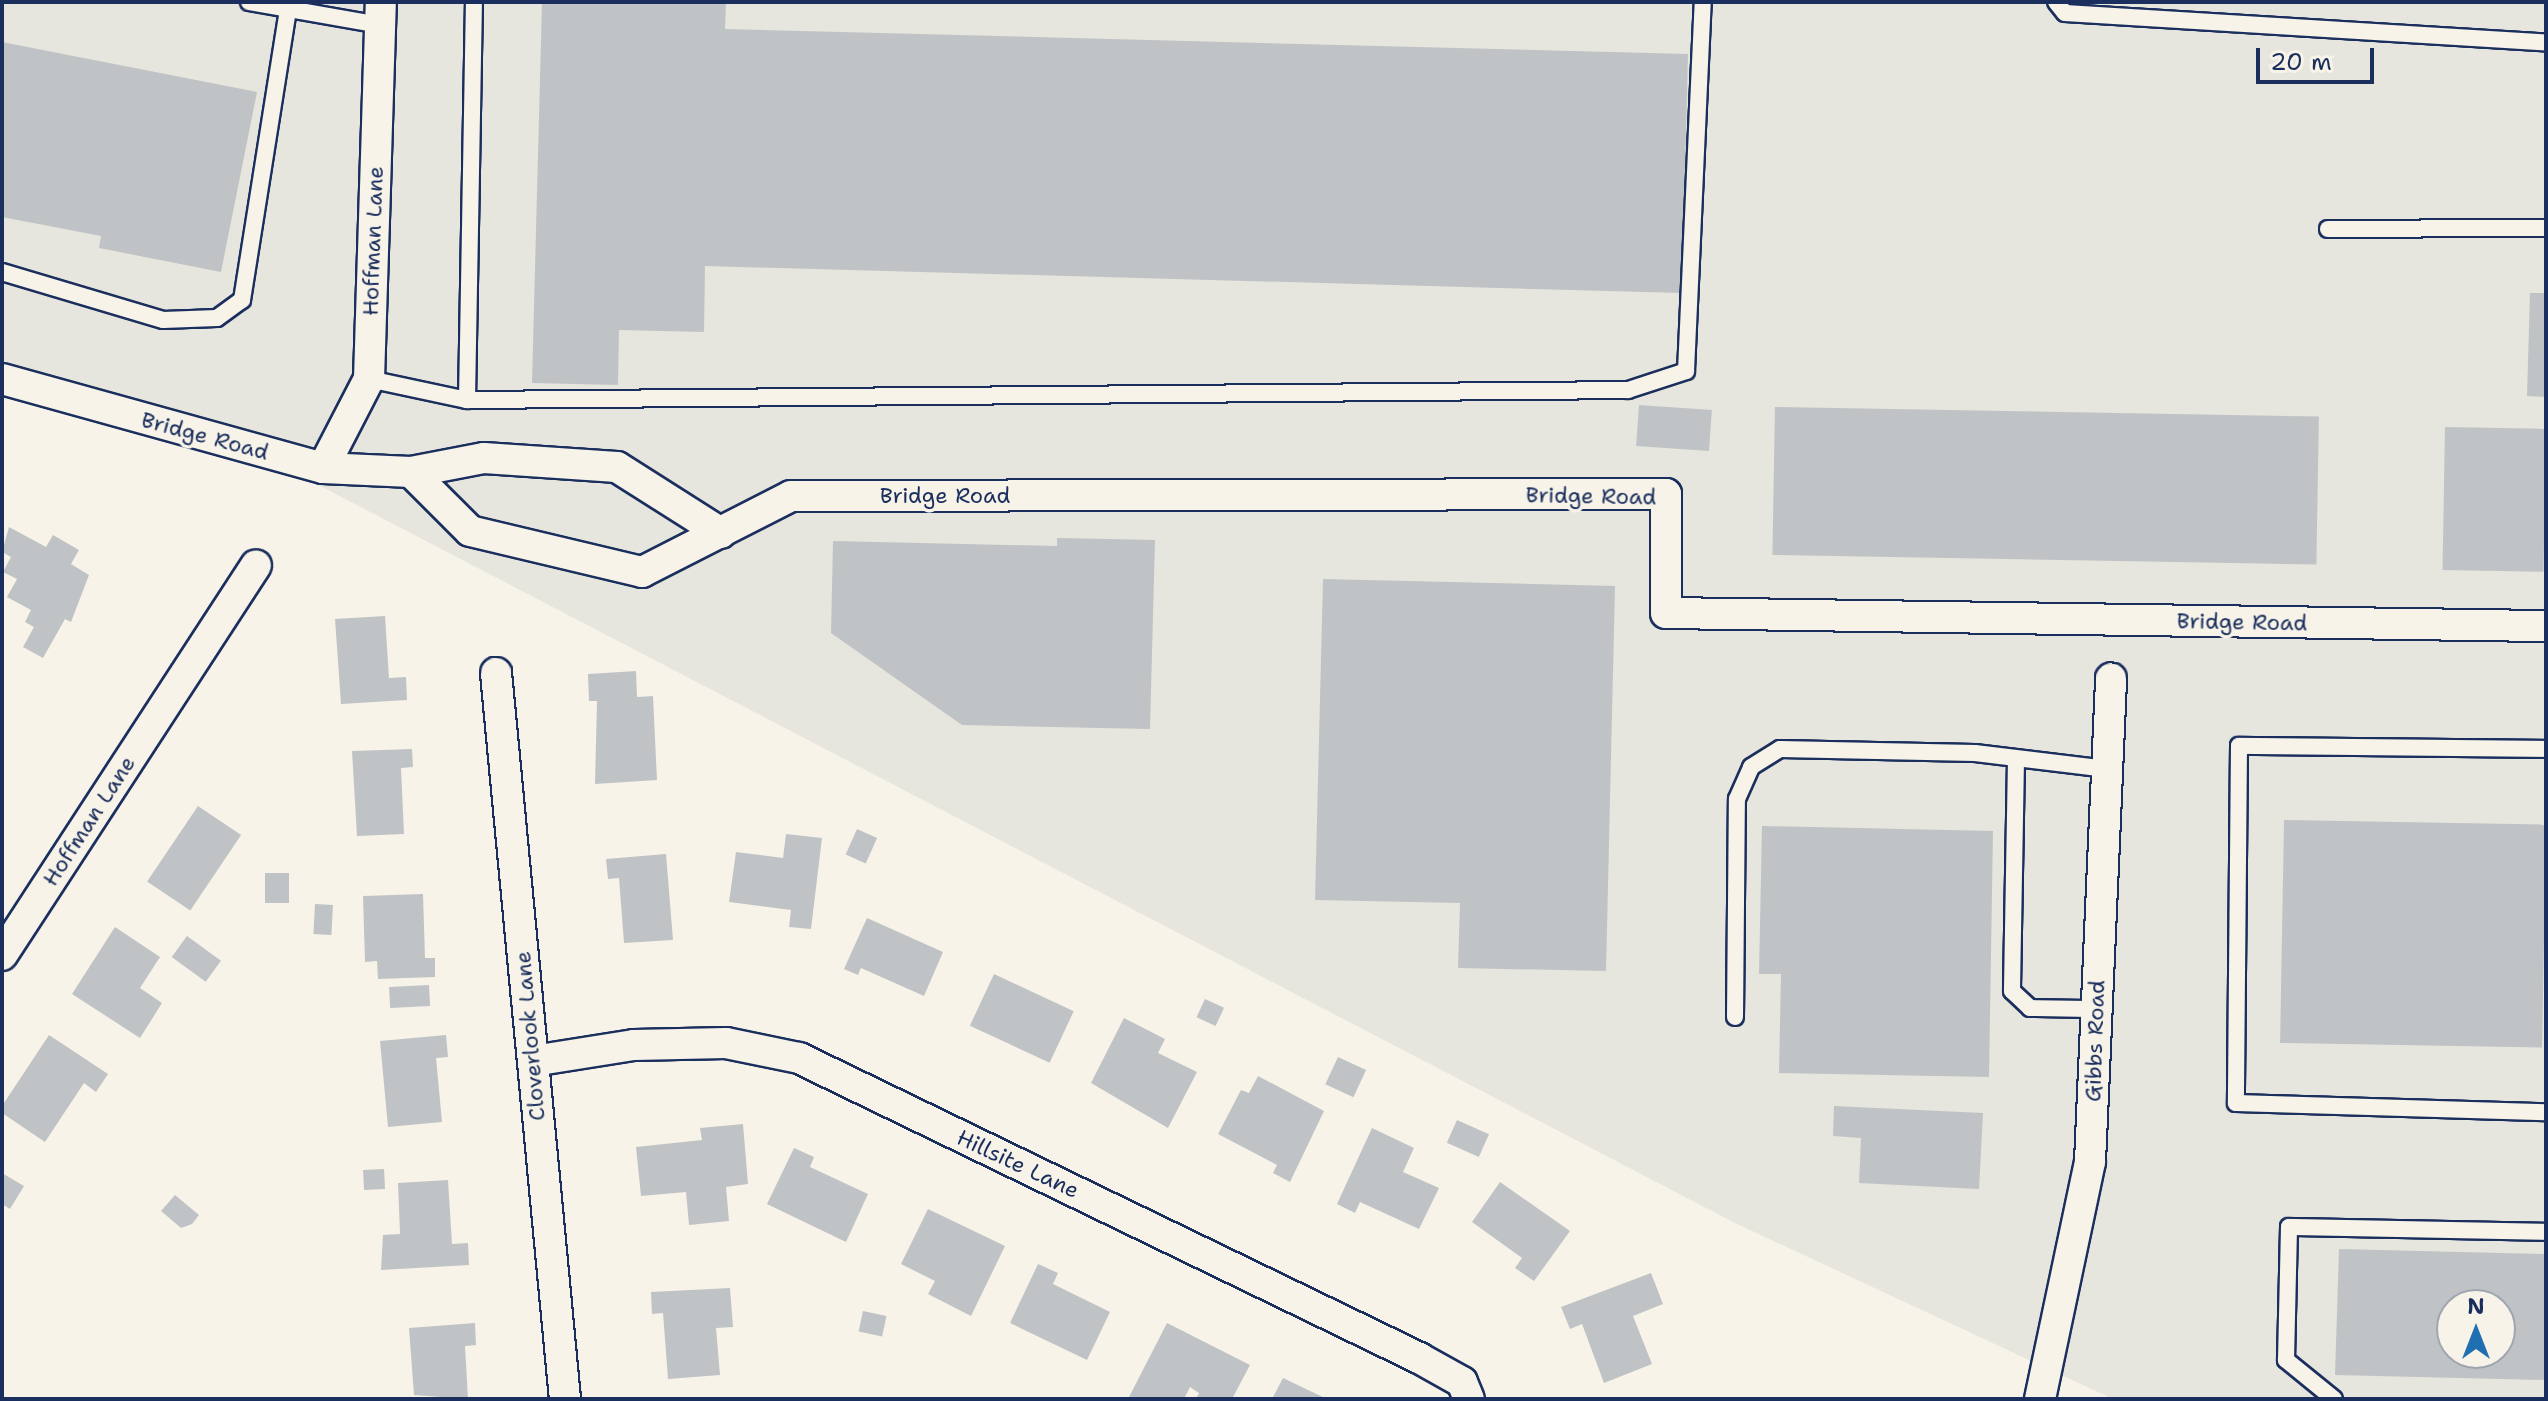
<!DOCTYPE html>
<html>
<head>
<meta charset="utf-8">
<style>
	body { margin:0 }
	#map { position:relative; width:2548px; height:1401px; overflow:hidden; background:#f7f3e8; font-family:"Shantell Sans",sans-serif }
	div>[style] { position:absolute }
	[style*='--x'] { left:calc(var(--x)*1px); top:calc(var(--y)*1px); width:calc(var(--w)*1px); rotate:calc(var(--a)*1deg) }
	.built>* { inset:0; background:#e6e5de }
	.building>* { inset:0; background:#c0c3c5; transform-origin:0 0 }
	.roads { filter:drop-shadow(2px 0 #1b2f5e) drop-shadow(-2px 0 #1b2f5e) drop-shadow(0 2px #1b2f5e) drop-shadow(0 -2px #1b2f5e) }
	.lane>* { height:16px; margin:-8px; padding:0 8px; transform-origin:8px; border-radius:8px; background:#f7f3e8 }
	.street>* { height:30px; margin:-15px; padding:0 15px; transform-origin:15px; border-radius:15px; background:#f7f3e8 }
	span { translate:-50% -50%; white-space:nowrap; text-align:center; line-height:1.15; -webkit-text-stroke:7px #f7f3e8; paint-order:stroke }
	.street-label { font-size:22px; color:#1b2f5e }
	.frame { position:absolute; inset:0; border:4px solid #1b2f5e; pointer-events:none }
	.north { position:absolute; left:2436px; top:1289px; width:80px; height:80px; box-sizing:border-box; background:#f7f3e8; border:2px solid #9fa5b1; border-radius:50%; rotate:0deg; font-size:22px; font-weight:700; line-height:32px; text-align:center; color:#1b2f5e }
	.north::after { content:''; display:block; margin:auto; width:28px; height:36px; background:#1f6fb2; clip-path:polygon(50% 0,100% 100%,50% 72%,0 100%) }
	.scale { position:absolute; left:2256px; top:48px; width:118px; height:36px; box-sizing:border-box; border:4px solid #1b2f5e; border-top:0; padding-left:10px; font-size:24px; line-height:28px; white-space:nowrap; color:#1b2f5e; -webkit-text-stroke:6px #f7f3e8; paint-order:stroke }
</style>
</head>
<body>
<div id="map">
	<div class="built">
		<i style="clip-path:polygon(evenodd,2px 2px,2546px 2px,2546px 1399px,2113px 1399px,1735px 1223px,307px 479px,2px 390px,2px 2px,2452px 1305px,2500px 1305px,2500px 1353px,2452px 1353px,2452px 1305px)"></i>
	</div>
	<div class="building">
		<i style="clip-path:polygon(542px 2px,726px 2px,725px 29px,1688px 54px,1682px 293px,705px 266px,704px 332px,619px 330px,618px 385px,532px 383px)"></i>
		<i style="clip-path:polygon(2px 42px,257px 92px,221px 272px,99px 248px,101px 236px,2px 217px)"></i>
		<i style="clip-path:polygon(2530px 293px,2546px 293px,2546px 397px,2527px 396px)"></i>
		<i style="left:1639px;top:405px;width:73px;height:41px;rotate:4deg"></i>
		<i style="left:1775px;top:407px;width:544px;height:148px;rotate:1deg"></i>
		<i style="left:2445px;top:427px;width:101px;height:143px;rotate:1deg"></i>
		<i style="clip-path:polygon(9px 527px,46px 547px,53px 535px,79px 550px,71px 564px,89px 575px,71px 622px,65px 619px,43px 658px,23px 647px,34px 627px,25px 622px,31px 610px,7px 597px,17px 579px,3px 572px,11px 557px,2px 552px)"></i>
		<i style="clip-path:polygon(1057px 538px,1155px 540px,1150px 729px,962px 725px,831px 633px,833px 541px,1057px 546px)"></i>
		<i style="clip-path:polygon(1323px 579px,1615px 586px,1606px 971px,1458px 968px,1460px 903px,1315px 900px)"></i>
		<i style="clip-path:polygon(385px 616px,389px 678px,406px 677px,407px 700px,341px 704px,335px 619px)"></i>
		<i style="clip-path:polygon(636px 671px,637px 697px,653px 696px,657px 780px,595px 784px,597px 701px,589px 701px,588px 674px)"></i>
		<i style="clip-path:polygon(412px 749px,413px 767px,401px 768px,404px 834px,357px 836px,352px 751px)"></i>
		<i style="left:198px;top:806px;width:52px;height:91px;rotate:34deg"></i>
		<i style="left:2284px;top:820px;width:262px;height:223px;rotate:1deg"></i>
		<i style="clip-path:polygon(1762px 826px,1993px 831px,1989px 1077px,1779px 1073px,1781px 974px,1759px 974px)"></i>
		<i style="left:857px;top:829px;width:22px;height:28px;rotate:24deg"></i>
		<i style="clip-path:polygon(786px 834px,822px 838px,811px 929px,789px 927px,791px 910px,729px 902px,736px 852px,783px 858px)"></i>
		<i style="clip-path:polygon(666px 854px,673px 940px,624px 943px,619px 878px,608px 879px,606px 859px)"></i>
		<i style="left:265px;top:873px;width:24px;height:30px"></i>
		<i style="clip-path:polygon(423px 894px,425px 958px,435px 958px,435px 977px,378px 979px,377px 961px,365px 962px,363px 896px)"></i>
		<i style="left:315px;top:904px;width:18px;height:30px;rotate:3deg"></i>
		<i style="clip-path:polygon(867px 918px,943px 952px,924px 996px,861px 968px,858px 975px,844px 969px)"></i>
		<i style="clip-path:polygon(115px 927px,160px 957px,140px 988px,162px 1003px,140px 1038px,72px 994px)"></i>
		<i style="left:187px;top:936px;width:42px;height:26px;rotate:36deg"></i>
		<i style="left:994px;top:974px;width:88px;height:57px;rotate:25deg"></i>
		<i style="left:429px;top:985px;width:21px;height:40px;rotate:87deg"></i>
		<i style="left:1205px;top:999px;width:21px;height:20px;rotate:25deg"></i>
		<i style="clip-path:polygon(1124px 1018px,1165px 1039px,1158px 1053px,1197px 1072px,1168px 1128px,1091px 1083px)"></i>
		<i style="clip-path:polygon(49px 1035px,108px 1074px,96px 1092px,84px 1083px,45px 1142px,2px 1113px,2px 1106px)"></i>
		<i style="clip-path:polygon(446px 1035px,448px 1057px,436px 1058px,442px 1122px,388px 1127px,380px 1041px)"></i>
		<i style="left:1338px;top:1057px;width:31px;height:30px;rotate:25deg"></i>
		<i style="clip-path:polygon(1258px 1076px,1324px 1111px,1290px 1182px,1273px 1173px,1277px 1165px,1218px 1134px,1241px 1090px,1249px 1093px)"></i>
		<i style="clip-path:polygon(1834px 1106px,1983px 1113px,1979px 1189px,1859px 1183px,1861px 1138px,1833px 1136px)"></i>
		<i style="left:1457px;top:1120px;width:35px;height:25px;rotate:24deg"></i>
		<i style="clip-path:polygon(743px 1124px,748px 1184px,726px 1187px,729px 1221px,689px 1225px,686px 1192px,641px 1196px,636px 1147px,702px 1140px,700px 1128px)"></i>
		<i style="clip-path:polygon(1372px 1128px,1414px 1148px,1403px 1172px,1439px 1188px,1419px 1229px,1360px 1202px,1355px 1213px,1337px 1204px)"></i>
		<i style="clip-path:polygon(794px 1148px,814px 1157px,810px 1167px,868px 1194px,846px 1242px,767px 1204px)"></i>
		<i style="left:384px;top:1169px;width:20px;height:21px;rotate:87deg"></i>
		<i style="clip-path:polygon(2px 1173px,24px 1186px,10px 1209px,2px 1204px)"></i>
		<i style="clip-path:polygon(448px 1180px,452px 1244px,468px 1243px,469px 1265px,381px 1270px,383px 1235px,400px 1234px,398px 1183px)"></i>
		<i style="clip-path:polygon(1500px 1182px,1570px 1231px,1534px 1281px,1515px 1268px,1522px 1258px,1472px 1222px)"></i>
		<i style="clip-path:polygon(175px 1195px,199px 1215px,192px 1224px,181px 1228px,161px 1211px)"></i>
		<i style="clip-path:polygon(928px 1209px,1005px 1246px,971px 1316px,928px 1294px,935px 1281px,901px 1264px)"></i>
		<i style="clip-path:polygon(evenodd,2339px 1249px,2546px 1254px,2546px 1380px,2335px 1375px,2339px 1249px,2452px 1305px,2500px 1305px,2500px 1353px,2452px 1353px,2452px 1305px)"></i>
		<i style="clip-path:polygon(1038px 1264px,1058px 1273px,1053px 1284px,1110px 1312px,1087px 1360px,1010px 1323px)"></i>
		<i style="clip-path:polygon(1651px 1273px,1663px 1304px,1633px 1316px,1652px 1364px,1604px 1383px,1582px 1324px,1570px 1329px,1561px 1307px)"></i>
		<i style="clip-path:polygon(730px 1288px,733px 1327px,716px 1328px,720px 1375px,668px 1379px,663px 1313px,652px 1314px,651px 1292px)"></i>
		<i style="left:863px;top:1311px;width:24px;height:21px;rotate:12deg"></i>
		<i style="clip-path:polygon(475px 1323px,476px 1345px,465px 1346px,468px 1399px,414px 1395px,409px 1328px)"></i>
		<i style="clip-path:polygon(1167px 1323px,1250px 1365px,1232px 1399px,1196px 1399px,1199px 1393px,1190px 1387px,1184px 1399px,1128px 1399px)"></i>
		<i style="clip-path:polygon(1283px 1378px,1327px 1399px,1272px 1399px)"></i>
	</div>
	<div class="roads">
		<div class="lane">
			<i style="--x:249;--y:2;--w:133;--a:10"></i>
			<i style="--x:2056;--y:2;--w:14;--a:51"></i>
			<i style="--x:2065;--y:13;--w:482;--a:3.5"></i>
			<i style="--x:2328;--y:229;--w:218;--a:-0.3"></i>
			<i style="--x:2;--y:272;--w:168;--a:16.6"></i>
			<i style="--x:163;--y:320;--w:54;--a:-2.1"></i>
			<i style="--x:217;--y:318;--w:31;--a:-36"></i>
			<i style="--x:242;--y:300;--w:295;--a:-81"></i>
			<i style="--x:369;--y:379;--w:100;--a:12.1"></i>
			<i style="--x:467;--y:400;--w:1161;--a:-0.49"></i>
			<i style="--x:1628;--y:390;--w:61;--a:-18.1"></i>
			<i style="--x:1686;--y:371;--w:369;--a:-87.4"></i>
			<i style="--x:467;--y:400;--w:398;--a:-89"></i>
			<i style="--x:2546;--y:749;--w:307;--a:-179.4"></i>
			<i style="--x:2239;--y:746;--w:357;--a:90.5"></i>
			<i style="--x:2236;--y:1103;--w:310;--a:1.7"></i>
			<i style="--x:2016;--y:759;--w:232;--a:91"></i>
			<i style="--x:2012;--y:991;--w:25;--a:43"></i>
			<i style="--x:2030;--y:1008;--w:67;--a:0.9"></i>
			<i style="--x:1735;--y:1017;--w:218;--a:-89.5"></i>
			<i style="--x:1737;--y:799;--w:35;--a:-66"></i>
			<i style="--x:1751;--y:767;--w:34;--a:-32"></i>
			<i style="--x:1780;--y:749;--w:195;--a:1.2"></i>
			<i style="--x:1975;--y:753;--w:133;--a:6.9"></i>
			<i style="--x:2334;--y:1399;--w:62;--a:-140.9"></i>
			<i style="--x:2286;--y:1360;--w:133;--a:-88.7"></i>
			<i style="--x:2289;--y:1227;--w:257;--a:1.1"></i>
		</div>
		<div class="street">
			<i style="--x:2;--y:379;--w:333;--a:15.5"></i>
			<i style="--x:323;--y:468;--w:88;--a:2.6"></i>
			<i style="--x:411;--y:472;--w:74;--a:-10.9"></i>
			<i style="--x:484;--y:458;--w:133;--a:3.9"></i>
			<i style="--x:617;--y:467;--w:123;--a:32.4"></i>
			<i style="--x:323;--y:468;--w:100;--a:-62.7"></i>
			<i style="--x:369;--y:379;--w:377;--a:-88.2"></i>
			<i style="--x:411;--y:472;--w:83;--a:45"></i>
			<i style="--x:470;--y:531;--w:177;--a:13.4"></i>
			<i style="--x:642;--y:572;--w:167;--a:-27"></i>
			<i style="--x:791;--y:496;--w:875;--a:-0.13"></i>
			<i style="--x:1666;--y:494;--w:119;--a:90"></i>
			<i style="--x:1666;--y:613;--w:880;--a:0.85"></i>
			<i style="--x:496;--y:673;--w:729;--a:84.57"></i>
			<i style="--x:2;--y:955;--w:465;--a:-56.9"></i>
			<i style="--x:533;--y:1061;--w:102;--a:-9"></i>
			<i style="--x:634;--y:1045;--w:92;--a:-1.2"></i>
			<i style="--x:726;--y:1043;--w:75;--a:11.6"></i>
			<i style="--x:799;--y:1058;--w:689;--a:25.82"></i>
			<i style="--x:1419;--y:1358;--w:49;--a:29.2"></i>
			<i style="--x:1462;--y:1382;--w:18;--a:68"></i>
			<i style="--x:2040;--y:1399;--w:242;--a:-78.1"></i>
			<i style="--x:2090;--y:1162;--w:484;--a:-87.5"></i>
		</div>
	</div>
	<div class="street-label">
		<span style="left:373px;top:241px;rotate:-88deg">Hoffman Lane</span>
		<span style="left:205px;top:436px;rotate:15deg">Bridge Road</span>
		<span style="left:945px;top:496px">Bridge Road</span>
		<span style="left:1591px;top:496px;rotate:1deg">Bridge Road</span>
		<span style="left:2242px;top:622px;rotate:1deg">Bridge Road</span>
		<span style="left:89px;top:821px;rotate:-57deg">Hoffman Lane</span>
		<span style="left:530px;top:1036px;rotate:-95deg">Cloverlook Lane</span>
		<span style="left:2095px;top:1041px;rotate:-88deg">Gibbs Road</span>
		<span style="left:1018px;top:1164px;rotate:25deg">Hillsite Lane</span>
	</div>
	<div class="frame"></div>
	<div class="north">N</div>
	<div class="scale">20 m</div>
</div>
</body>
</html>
